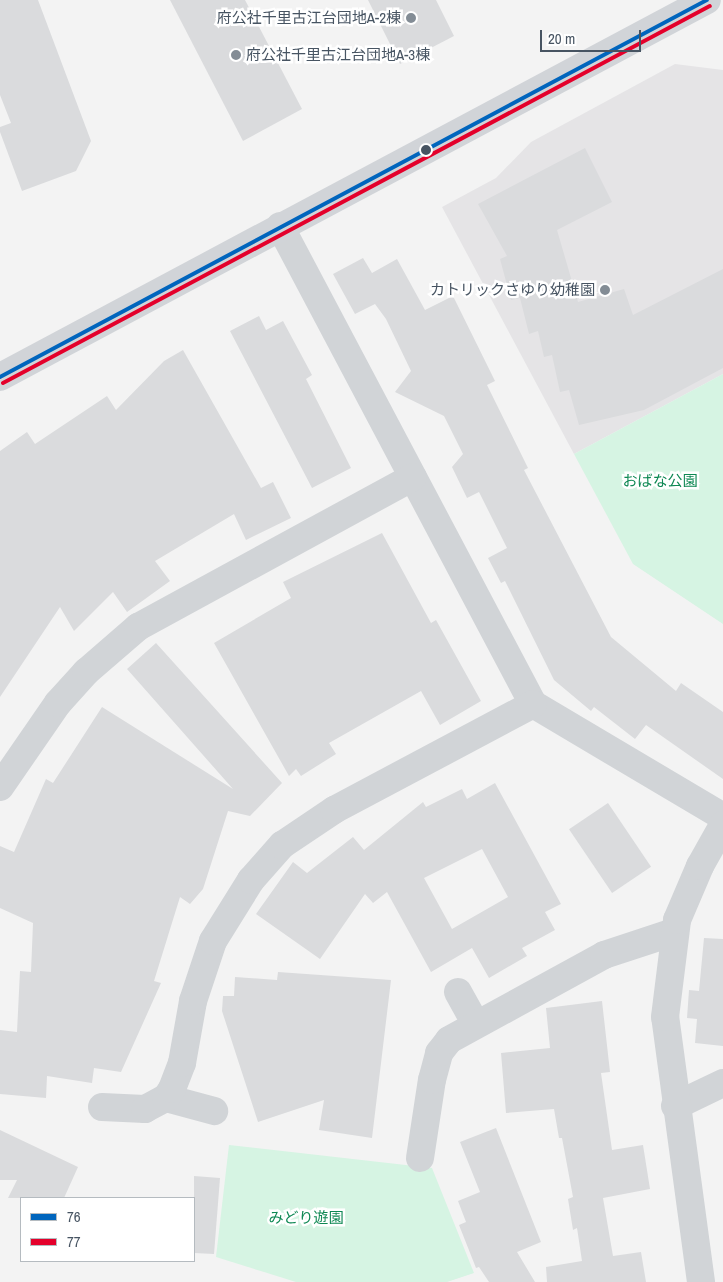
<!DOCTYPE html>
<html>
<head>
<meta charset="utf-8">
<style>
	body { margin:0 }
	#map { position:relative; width:723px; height:1282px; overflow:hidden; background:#f3f3f3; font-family:"Archivo Narrow","Noto Sans JP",sans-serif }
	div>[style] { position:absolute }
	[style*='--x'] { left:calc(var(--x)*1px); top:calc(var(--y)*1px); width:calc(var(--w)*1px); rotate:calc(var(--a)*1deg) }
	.education>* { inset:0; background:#e5e4e6 }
	.green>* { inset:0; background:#d6f4e3 }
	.building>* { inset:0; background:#dadbdd; transform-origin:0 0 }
	.street>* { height:28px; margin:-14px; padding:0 14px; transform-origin:14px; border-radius:14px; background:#d1d4d7 }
	.secondary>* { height:28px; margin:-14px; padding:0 14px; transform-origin:14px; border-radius:14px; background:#d1d4d8 }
	.bus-1>* { height:4px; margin:-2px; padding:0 2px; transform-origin:2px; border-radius:2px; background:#0065bd }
	.bus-2>* { height:4px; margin:-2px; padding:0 2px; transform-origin:2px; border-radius:2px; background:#e4002b }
	.dots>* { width:14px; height:14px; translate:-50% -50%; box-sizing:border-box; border:2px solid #fff; border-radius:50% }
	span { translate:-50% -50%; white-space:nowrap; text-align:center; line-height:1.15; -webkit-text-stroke:5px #fff; paint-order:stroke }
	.poi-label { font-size:15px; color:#475462 }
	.right { translate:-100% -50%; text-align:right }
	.left { translate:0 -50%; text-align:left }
	.park-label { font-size:15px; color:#0e8853 }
	.legend { position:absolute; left:20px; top:1197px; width:175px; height:65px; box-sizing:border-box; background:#fff; border:1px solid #b5bbc0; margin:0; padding:6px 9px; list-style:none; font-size:15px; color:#475462 }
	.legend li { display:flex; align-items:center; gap:10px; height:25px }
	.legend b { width:25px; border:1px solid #b5bbc0 }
	.scale { position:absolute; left:540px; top:30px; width:101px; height:22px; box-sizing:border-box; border:2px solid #475462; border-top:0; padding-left:6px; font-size:15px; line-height:18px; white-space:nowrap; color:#475462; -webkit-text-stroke:4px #fff; paint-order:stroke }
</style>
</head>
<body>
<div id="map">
	<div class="education">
		<i style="clip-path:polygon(675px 64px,723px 70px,723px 374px,574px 454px,442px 207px,496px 178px,531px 142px)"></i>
	</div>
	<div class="green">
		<i style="clip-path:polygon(723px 374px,723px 624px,633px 564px,574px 454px)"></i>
		<i style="clip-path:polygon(229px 1145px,432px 1168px,474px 1273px,447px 1282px,296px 1282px,216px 1257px)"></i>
	</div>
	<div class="building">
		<i style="clip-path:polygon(0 0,38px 0,91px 141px,76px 171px,22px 191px,0 132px,0 127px,11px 123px,0 95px)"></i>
		<i style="clip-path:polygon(170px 0,245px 0,302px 109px,243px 141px)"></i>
		<i style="clip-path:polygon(368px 0,436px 0,454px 36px,400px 64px)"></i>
		<i style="clip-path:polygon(585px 148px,612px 202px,557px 230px,578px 302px,624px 289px,633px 315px,723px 269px,723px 368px,644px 410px,579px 425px,569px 390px,560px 392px,552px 355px,544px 357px,538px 331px,529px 334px,520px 298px,511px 300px,500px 259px,507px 256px,478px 204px)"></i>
		<i style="clip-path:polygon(363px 258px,372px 273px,397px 259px,425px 310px,453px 296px,495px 381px,487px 385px,528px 468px,524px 470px,611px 637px,676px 691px,681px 683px,723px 712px,723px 779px,646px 725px,635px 739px,594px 707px,591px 711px,554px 680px,505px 581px,501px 583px,488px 558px,507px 548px,479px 492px,467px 498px,452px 467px,463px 454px,444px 416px,395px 392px,411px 371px,386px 319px,375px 304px,355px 314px,333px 274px)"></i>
		<i style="clip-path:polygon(259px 316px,266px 330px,283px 321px,312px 375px,306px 379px,351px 468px,312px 488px,230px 331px)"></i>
		<i style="clip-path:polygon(183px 350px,261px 488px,273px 482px,291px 518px,246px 540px,234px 514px,155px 561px,170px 581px,127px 612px,113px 592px,74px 631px,60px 607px,0 697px,0 451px,27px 432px,35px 444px,107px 396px,116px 410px,164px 361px)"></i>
		<i style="clip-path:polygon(382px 533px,431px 623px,436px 620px,481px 701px,440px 725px,421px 691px,329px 743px,336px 754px,301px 776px,296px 769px,289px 776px,214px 643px,291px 598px,283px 582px)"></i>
		<i style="clip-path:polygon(156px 643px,282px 783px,250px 816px,228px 811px,203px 889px,190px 904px,180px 897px,154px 981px,161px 983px,121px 1072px,94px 1068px,92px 1083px,47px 1076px,46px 1098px,0 1094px,0 1030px,17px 1032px,20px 971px,31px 972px,33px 923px,0 908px,0 846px,14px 852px,46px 779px,53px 783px,102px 707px,233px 789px,127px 669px)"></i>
		<i style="clip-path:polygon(evenodd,495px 783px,561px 904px,545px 912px,555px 930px,522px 948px,527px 956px,489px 978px,472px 948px,431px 972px,387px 892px,373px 903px,365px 894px,320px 959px,256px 914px,293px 862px,307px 873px,353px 837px,364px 850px,423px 802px,426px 807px,462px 789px,467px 799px,495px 783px,482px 849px,508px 897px,452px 929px,424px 878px,482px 849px)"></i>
		<i style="left:608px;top:803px;width:77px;height:47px;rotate:56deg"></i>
		<i style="clip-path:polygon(704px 938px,723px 939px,723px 1046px,695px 1043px,697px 1019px,687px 1018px,689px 990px,699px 991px)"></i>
		<i style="clip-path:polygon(278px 972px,391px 980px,372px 1138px,319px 1130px,324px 1100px,258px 1122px,222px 1011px,223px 996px,234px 996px,235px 977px,277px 980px)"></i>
		<i style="clip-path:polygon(602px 1001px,610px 1072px,601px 1073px,612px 1150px,643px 1145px,650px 1189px,603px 1198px,613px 1256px,641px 1252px,646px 1282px,547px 1282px,546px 1267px,582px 1261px,577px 1228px,573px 1230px,568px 1199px,573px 1197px,562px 1138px,559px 1138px,554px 1109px,506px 1113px,501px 1053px,550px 1048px,546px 1008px)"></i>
		<i style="clip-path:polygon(496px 1128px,541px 1242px,517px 1252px,535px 1282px,489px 1282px,479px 1267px,476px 1268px,459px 1225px,466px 1222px,458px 1201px,480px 1192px,460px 1142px)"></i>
		<i style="clip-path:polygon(0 1130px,78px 1167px,64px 1198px,8px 1198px,17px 1180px,0 1180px)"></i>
		<i style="clip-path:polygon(194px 1176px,220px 1178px,214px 1254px,194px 1253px)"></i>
	</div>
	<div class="street">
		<i style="--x:280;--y:226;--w:541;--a:62.11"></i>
		<i style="--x:533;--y:704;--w:221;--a:30.7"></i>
		<i style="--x:0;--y:787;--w:102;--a:-55.4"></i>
		<i style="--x:58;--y:703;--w:42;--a:-47.9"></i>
		<i style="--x:86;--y:672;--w:69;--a:-40.9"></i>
		<i style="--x:138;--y:627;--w:313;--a:-28.6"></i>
		<i style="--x:458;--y:992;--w:35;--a:61"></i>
		<i style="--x:166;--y:1098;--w:50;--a:15.2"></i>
		<i style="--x:675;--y:1106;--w:53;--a:-25.6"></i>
		<i style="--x:102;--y:1107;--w:43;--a:2.7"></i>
		<i style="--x:145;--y:1109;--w:24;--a:-28"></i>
		<i style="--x:166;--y:1098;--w:11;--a:-56"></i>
		<i style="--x:172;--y:1089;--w:28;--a:-69"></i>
		<i style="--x:182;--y:1063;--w:63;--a:-79.9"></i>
		<i style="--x:193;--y:1001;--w:63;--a:-71.6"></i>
		<i style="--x:213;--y:941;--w:72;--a:-58.1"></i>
		<i style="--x:251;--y:880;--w:47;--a:-48.5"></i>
		<i style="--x:282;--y:845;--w:63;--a:-33.9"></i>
		<i style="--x:334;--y:810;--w:225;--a:-28"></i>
		<i style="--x:420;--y:1158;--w:79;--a:-81.3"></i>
		<i style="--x:432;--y:1080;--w:28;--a:-75"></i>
		<i style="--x:439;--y:1053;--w:16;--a:-52"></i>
		<i style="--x:449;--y:1040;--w:177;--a:-28.7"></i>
		<i style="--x:604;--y:955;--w:74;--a:-18.2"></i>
		<i style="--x:701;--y:1282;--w:267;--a:-97.7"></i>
		<i style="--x:665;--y:1017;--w:98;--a:-82.9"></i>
		<i style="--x:677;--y:920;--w:59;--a:-66.9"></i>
		<i style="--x:700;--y:866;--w:47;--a:-60.7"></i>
	</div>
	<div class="secondary">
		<i style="--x:0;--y:377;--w:801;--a:-28.07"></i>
	</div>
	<div class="bus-1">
		<i style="--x:0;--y:377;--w:801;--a:-28.07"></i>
	</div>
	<div class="bus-2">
		<i style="--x:3;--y:383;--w:801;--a:-28.07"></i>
	</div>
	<div class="dots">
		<i style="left:411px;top:18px;background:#838c95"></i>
		<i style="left:236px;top:55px;background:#838c95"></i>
		<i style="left:426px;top:150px;background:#475462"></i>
		<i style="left:605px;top:290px;background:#838c95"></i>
	</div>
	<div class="poi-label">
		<span class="right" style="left:401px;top:18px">府公社千里古江台団地A-2棟</span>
		<span class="left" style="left:246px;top:55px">府公社千里古江台団地A-3棟</span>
		<span class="right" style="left:595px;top:290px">カトリックさゆり幼稚園</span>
	</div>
	<div class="park-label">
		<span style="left:660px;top:481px">おばな公園</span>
		<span style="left:306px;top:1218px">みどり遊園</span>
	</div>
	<ul class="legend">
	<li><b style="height:6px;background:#0065bd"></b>76</li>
	<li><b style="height:6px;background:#e4002b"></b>77</li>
	</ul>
	<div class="scale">20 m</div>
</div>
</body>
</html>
